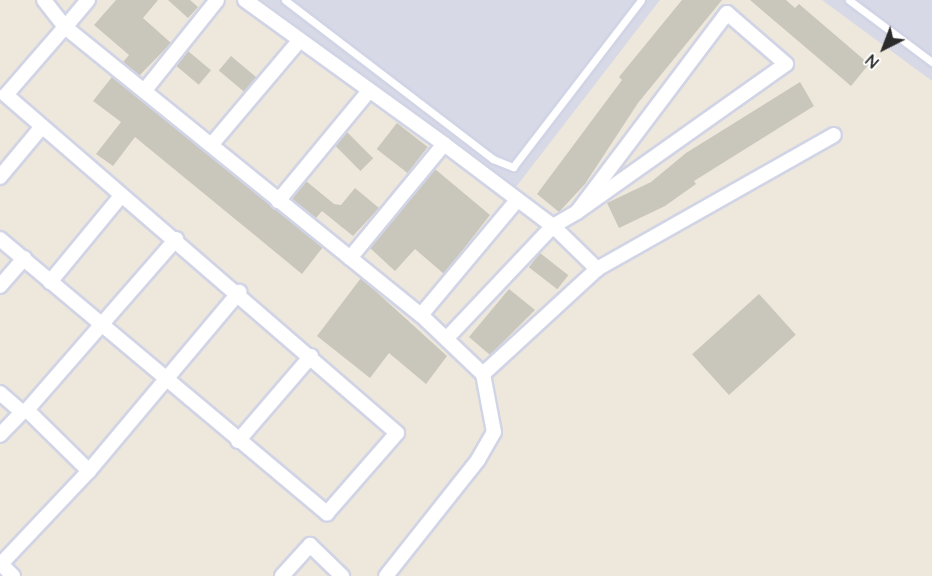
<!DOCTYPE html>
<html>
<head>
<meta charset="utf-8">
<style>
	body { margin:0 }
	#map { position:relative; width:932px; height:576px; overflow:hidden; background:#eee8dc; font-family:Quicksand,sans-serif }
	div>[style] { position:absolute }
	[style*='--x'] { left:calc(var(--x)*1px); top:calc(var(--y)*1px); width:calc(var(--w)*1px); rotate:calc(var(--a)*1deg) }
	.airport>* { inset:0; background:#d8d9e7 }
	.building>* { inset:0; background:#c9c6bb; transform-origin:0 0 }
	.roads { filter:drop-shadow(2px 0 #d1d4e5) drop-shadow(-2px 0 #d1d4e5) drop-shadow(0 2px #d1d4e5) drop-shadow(0 -2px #d1d4e5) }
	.lane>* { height:7px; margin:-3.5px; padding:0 3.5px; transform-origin:3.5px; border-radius:3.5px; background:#fff }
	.street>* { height:14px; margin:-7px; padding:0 7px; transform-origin:7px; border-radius:7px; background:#fff }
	span { translate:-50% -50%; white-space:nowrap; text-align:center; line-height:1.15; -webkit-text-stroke:4.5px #fff; paint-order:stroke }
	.north { position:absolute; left:854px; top:18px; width:60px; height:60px; -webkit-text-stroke:4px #fff; paint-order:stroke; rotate:222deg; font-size:16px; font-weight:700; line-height:24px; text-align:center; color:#2b2b2b }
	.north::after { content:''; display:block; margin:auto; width:21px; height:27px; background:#2b2b2b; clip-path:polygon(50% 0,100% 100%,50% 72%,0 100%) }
</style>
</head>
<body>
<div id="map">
	<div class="airport">
		<i style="clip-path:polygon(262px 0,660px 0,516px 187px)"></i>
		<i style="clip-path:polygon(822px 0,932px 0,932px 81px)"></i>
	</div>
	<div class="building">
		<i style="clip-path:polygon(116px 0,158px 0,143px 18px,171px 43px,139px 76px,123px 62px,129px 55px,94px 25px)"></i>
		<i style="clip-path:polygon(168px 0,190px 0,198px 7px,188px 18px)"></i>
		<i style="clip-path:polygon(682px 0,722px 0,638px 103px,585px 184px,559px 212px,537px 194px,622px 80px,619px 77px)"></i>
		<i style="clip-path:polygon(750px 0,786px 0,795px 8px,799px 4px,869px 64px,851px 86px)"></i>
		<i style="left:188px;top:51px;width:30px;height:19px;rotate:40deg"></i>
		<i style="left:231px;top:56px;width:33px;height:19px;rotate:40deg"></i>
		<i style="clip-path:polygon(112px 77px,323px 247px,302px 274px,135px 137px,113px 166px,96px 154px,121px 122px,93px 101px)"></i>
		<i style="clip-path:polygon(800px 82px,814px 106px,694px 181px,696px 184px,665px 206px,619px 228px,607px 203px,651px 182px,686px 153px)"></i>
		<i style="left:397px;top:123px;width:39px;height:33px;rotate:38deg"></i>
		<i style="left:347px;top:132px;width:37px;height:18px;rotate:45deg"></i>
		<i style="clip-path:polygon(435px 169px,490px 215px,444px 274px,415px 249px,395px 271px,370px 248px)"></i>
		<i style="clip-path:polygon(306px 181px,334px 204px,341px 205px,355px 188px,379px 208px,353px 236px,322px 211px,316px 218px,292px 199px)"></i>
		<i style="left:540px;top:253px;width:36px;height:18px;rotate:38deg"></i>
		<i style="clip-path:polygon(361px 278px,447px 356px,426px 384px,389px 353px,370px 378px,317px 336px)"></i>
		<i style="clip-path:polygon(509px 289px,535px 310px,490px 355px,469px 337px)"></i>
		<i style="left:759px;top:294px;width:55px;height:90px;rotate:48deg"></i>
	</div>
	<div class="roads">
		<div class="lane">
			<i style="--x:285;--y:0;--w:262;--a:37.4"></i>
			<i style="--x:493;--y:159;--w:22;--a:22"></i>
			<i style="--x:513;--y:167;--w:210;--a:-52.5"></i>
			<i style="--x:849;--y:0;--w:104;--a:36.8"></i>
		</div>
		<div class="street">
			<i style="--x:88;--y:0;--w:35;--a:130"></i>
			<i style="--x:65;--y:27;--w:458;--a:39"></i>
			<i style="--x:421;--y:315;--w:86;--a:43.6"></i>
			<i style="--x:483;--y:374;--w:59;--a:79.3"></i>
			<i style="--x:494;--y:432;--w:32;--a:120"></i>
			<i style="--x:478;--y:460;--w:148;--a:128.4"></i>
			<i style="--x:245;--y:0;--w:246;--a:35.9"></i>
			<i style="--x:444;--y:144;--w:148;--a:129.5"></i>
			<i style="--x:145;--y:90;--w:115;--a:-51.3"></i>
			<i style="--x:212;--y:144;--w:135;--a:-49.8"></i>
			<i style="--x:444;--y:144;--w:136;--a:37"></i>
			<i style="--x:553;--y:226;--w:62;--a:44.3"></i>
			<i style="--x:0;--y:177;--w:62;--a:-50.2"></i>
			<i style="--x:278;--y:201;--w:143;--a:-50.4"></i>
			<i style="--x:0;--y:239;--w:427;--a:40"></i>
			<i style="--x:327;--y:513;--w:106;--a:-48.8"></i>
			<i style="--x:397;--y:433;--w:517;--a:-139.16"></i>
			<i style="--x:6;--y:95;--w:90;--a:-49.1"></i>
			<i style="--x:65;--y:27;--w:34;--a:-128"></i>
			<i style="--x:50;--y:282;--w:112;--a:-50.5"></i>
			<i style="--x:0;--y:286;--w:37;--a:-49"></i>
			<i style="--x:421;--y:315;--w:150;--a:-50.1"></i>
			<i style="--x:447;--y:338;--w:154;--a:-46.6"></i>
			<i style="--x:553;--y:226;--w:28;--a:-30"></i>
			<i style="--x:577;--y:212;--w:256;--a:-35.3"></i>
			<i style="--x:786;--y:64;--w:78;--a:-139.2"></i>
			<i style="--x:727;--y:13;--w:249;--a:127"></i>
			<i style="--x:483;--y:374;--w:155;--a:-42.6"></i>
			<i style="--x:597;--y:269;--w:272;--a:-29.5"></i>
			<i style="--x:0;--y:393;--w:29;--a:41"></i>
			<i style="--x:22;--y:412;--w:5;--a:-22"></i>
			<i style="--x:27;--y:410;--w:87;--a:44.5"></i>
			<i style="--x:27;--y:410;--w:227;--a:-48.9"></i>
			<i style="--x:0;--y:435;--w:32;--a:-46"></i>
			<i style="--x:238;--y:441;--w:112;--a:-49.3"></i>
			<i style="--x:1;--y:564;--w:17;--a:45"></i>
			<i style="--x:0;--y:565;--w:129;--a:-46.6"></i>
			<i style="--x:89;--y:471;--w:234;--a:-50"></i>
			<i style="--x:282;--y:576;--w:42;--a:-47.9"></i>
			<i style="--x:310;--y:545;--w:45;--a:44.1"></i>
		</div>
	</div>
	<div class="north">N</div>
</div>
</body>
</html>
